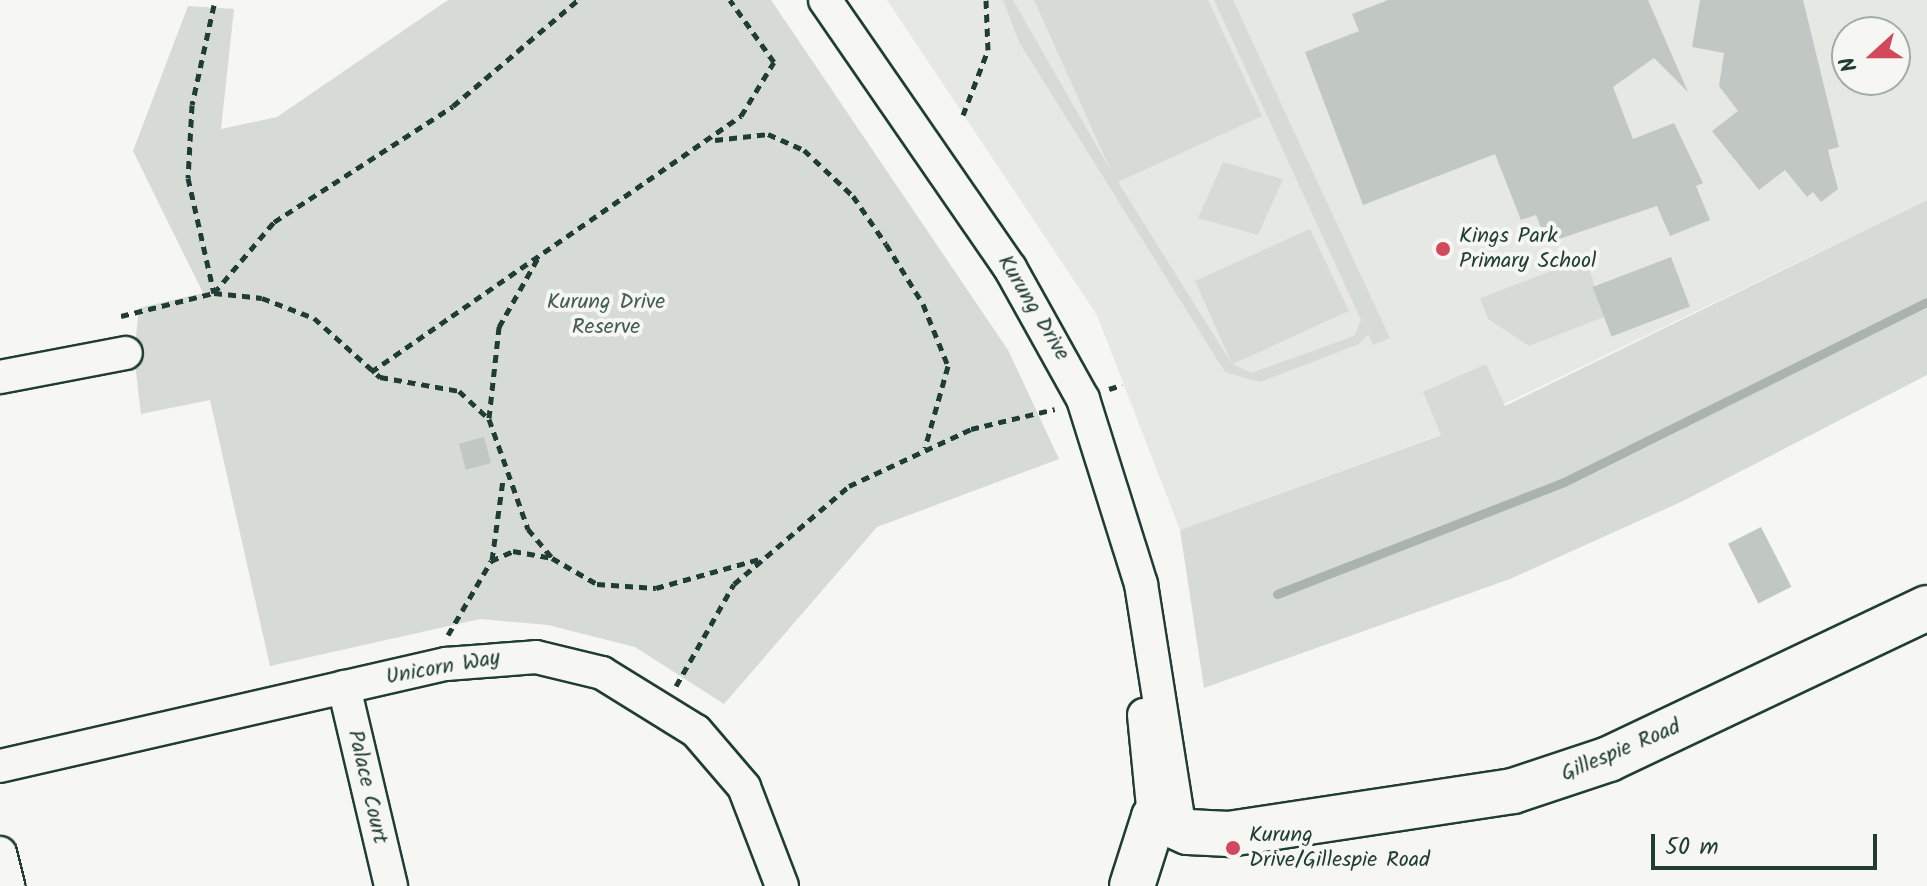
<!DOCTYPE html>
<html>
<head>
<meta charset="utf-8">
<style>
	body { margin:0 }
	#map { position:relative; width:1927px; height:886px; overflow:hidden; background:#f6f6f2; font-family:Kalam,sans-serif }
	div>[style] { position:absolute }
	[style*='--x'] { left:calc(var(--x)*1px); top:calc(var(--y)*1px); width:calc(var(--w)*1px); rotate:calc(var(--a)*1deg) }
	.built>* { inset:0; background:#e6e8e4 }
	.green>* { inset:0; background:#d6dbd6 }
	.stream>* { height:9px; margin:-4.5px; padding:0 4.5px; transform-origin:4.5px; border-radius:4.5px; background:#aab3ae }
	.building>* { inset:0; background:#c1c8c3; transform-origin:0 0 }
	.path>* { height:5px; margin-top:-2.5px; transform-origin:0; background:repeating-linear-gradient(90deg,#1f3d34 0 8px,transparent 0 14px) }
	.roads { filter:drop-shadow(2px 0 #1f3d34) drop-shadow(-2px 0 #1f3d34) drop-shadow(0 2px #1f3d34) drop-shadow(0 -2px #1f3d34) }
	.street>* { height:32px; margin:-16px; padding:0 16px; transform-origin:16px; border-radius:16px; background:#f6f6f2 }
	.secondary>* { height:44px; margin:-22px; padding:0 22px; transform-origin:22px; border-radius:22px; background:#f6f6f2 }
	.dots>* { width:22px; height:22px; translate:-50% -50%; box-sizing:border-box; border:4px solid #f6f6f2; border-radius:50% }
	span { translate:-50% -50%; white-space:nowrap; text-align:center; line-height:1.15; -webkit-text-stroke:8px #f6f6f2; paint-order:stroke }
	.poi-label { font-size:22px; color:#1f3d34 }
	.left { translate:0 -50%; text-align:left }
	.park-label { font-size:22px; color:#445d54 }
	.street-label { font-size:22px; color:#1f3d34 }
	.north { position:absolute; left:1831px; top:16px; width:80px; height:80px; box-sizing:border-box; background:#f6f6f2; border:2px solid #a0aca6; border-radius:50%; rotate:249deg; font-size:22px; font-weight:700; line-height:32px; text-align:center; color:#1f3d34 }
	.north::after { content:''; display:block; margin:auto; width:28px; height:36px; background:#d1495b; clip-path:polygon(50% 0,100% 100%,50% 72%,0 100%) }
	.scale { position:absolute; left:1651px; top:834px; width:226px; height:36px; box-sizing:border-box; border:4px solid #1f3d34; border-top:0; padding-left:10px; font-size:24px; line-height:28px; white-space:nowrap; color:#1f3d34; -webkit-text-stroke:6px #f6f6f2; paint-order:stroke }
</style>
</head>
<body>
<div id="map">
	<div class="built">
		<i style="clip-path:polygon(evenodd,887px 0,1927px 0,1927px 200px,1442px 434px,1180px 530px,1097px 315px,887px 0,1847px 32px,1895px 32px,1895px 80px,1847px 80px,1847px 32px)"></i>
	</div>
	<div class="green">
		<i style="clip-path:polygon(448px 0,771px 0,1008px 350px,1059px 459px,877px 527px,724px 704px,635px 647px,548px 625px,480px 619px,270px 666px,210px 400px,141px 414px,134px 355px,139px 308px,203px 293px,133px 151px,188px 6px,234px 9px,221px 129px,277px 117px)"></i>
		<i style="clip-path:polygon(1003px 0,1013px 0,1111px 171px,1034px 0,1208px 0,1262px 116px,1118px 182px,1232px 364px,1195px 281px,1310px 229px,1349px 311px,1233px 364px,1251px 373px,1354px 336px,1361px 320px,1214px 0,1233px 0,1390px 338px,1373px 345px,1368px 334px,1359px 344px,1260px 382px,1225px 372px,1019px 42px)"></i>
		<i style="clip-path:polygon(1223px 162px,1283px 179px,1258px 235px,1198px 218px)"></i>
		<i style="clip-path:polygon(1927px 200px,1927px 375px,1683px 501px,1510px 579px,1204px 688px,1180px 530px,1441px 435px,1423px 392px,1486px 364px,1505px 406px)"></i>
		<i style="clip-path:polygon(1586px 258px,1604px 317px,1529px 346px,1488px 319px,1480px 298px)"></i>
	</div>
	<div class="stream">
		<i style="--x:1277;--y:594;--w:308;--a:-21.3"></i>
		<i style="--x:1564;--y:482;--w:405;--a:-26.4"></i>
	</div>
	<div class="building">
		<i style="clip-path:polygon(1388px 0,1648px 0,1688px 92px,1654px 58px,1613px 87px,1633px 139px,1674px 123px,1703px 183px,1696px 186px,1710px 220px,1670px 236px,1657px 206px,1547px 243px,1536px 215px,1521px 220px,1495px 154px,1363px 205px,1305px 52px,1359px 31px,1352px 14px)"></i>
		<i style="clip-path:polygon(1700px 0,1803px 0,1839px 147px,1828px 150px,1838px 189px,1821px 202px,1813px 192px,1807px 197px,1785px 170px,1759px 190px,1712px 131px,1738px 111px,1719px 86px,1724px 53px,1692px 47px)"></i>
		<i style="left:1671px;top:257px;width:53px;height:84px;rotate:69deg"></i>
		<i style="left:484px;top:437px;width:27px;height:26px;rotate:75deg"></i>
		<i style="left:1761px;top:527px;width:67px;height:37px;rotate:63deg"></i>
	</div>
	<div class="path">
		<i style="--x:214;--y:5;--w:102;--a:102.4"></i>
		<i style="--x:192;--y:105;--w:73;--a:93.1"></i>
		<i style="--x:188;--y:178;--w:118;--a:77.3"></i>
		<i style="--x:214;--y:293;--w:48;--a:5.9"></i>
		<i style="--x:262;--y:298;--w:56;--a:21"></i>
		<i style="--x:314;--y:318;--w:89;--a:41.8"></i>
		<i style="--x:380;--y:377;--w:80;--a:10"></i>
		<i style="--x:459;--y:391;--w:41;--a:43"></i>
		<i style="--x:489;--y:419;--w:117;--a:70.5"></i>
		<i style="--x:528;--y:529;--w:38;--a:50"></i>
		<i style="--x:552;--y:558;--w:52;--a:30"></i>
		<i style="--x:597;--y:584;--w:59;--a:3.9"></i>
		<i style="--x:656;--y:588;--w:108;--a:-15.6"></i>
		<i style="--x:963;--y:115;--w:70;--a:-69"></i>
		<i style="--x:988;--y:50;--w:50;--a:-92.3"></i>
		<i style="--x:715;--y:140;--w:53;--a:-6.5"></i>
		<i style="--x:768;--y:134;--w:39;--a:24"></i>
		<i style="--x:804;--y:150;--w:67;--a:43.2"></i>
		<i style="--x:853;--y:196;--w:58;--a:55.5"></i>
		<i style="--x:886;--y:244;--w:70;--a:58.3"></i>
		<i style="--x:923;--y:304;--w:67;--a:68"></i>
		<i style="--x:948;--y:366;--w:85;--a:105.7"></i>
		<i style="--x:121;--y:316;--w:96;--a:-13.9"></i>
		<i style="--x:214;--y:293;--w:93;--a:-49.8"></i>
		<i style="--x:274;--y:222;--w:213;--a:-32.9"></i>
		<i style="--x:453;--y:106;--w:164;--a:-40.3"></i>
		<i style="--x:371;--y:372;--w:450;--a:-34.7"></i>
		<i style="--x:741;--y:116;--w:63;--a:-58.6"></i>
		<i style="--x:774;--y:62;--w:76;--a:-125.4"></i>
		<i style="--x:1109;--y:389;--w:14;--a:-17"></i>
		<i style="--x:489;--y:418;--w:92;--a:-83.7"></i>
		<i style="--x:499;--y:327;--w:81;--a:-60.6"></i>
		<i style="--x:492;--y:560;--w:81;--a:-82.2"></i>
		<i style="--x:448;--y:635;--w:86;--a:-59.8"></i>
		<i style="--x:491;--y:561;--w:24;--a:-24"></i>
		<i style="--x:513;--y:551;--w:39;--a:10"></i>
		<i style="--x:676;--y:686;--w:117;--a:-60.4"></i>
		<i style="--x:734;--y:584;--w:151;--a:-40.4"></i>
		<i style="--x:849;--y:486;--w:135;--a:-25"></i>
		<i style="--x:971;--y:429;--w:86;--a:-13.4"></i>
	</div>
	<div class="roads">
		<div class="street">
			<i style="--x:825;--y:0;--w:326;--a:55.4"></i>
			<i style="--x:1010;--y:268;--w:150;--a:60.9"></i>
			<i style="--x:1083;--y:399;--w:194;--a:72.6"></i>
			<i style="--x:1141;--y:584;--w:249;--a:81"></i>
			<i style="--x:0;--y:377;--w:128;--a:-10.8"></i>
			<i style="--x:344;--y:687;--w:204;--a:76.7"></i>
			<i style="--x:1144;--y:715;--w:102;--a:84.4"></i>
			<i style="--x:0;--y:766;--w:458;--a:-12.9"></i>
			<i style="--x:446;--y:664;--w:90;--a:-4.4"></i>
			<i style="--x:536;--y:657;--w:68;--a:13.6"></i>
			<i style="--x:602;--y:673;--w:110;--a:31.7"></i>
			<i style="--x:696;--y:731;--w:74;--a:49.4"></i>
			<i style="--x:744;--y:787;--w:106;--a:69"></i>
			<i style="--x:0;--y:853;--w:34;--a:76"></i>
		</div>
		<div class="secondary">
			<i style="--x:1154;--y:817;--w:37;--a:24"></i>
			<i style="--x:1188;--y:832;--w:41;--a:2.8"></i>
			<i style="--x:1229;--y:834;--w:287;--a:-8.6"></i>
			<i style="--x:1513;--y:791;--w:101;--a:-18.4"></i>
			<i style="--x:1609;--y:759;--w:352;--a:-25.4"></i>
			<i style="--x:1132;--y:886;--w:72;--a:-72.3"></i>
		</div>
	</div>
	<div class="dots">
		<i style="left:1443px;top:249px;background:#d1495b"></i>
		<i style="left:1233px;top:848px;background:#d1495b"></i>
	</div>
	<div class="poi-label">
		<span class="left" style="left:1459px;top:249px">Kings Park<br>Primary School</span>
		<span class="left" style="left:1249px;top:848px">Kurung<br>Drive/Gillespie Road</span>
	</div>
	<div class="park-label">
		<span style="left:606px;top:315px">Kurung Drive<br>Reserve</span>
	</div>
	<div class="street-label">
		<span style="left:1033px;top:308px;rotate:59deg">Kurung Drive</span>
		<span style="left:443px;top:668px;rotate:-10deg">Unicorn Way</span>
		<span style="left:1621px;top:751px;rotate:-23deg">Gillespie Road</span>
		<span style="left:367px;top:787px;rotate:77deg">Palace Court</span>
	</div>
	<div class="north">N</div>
	<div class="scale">50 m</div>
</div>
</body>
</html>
